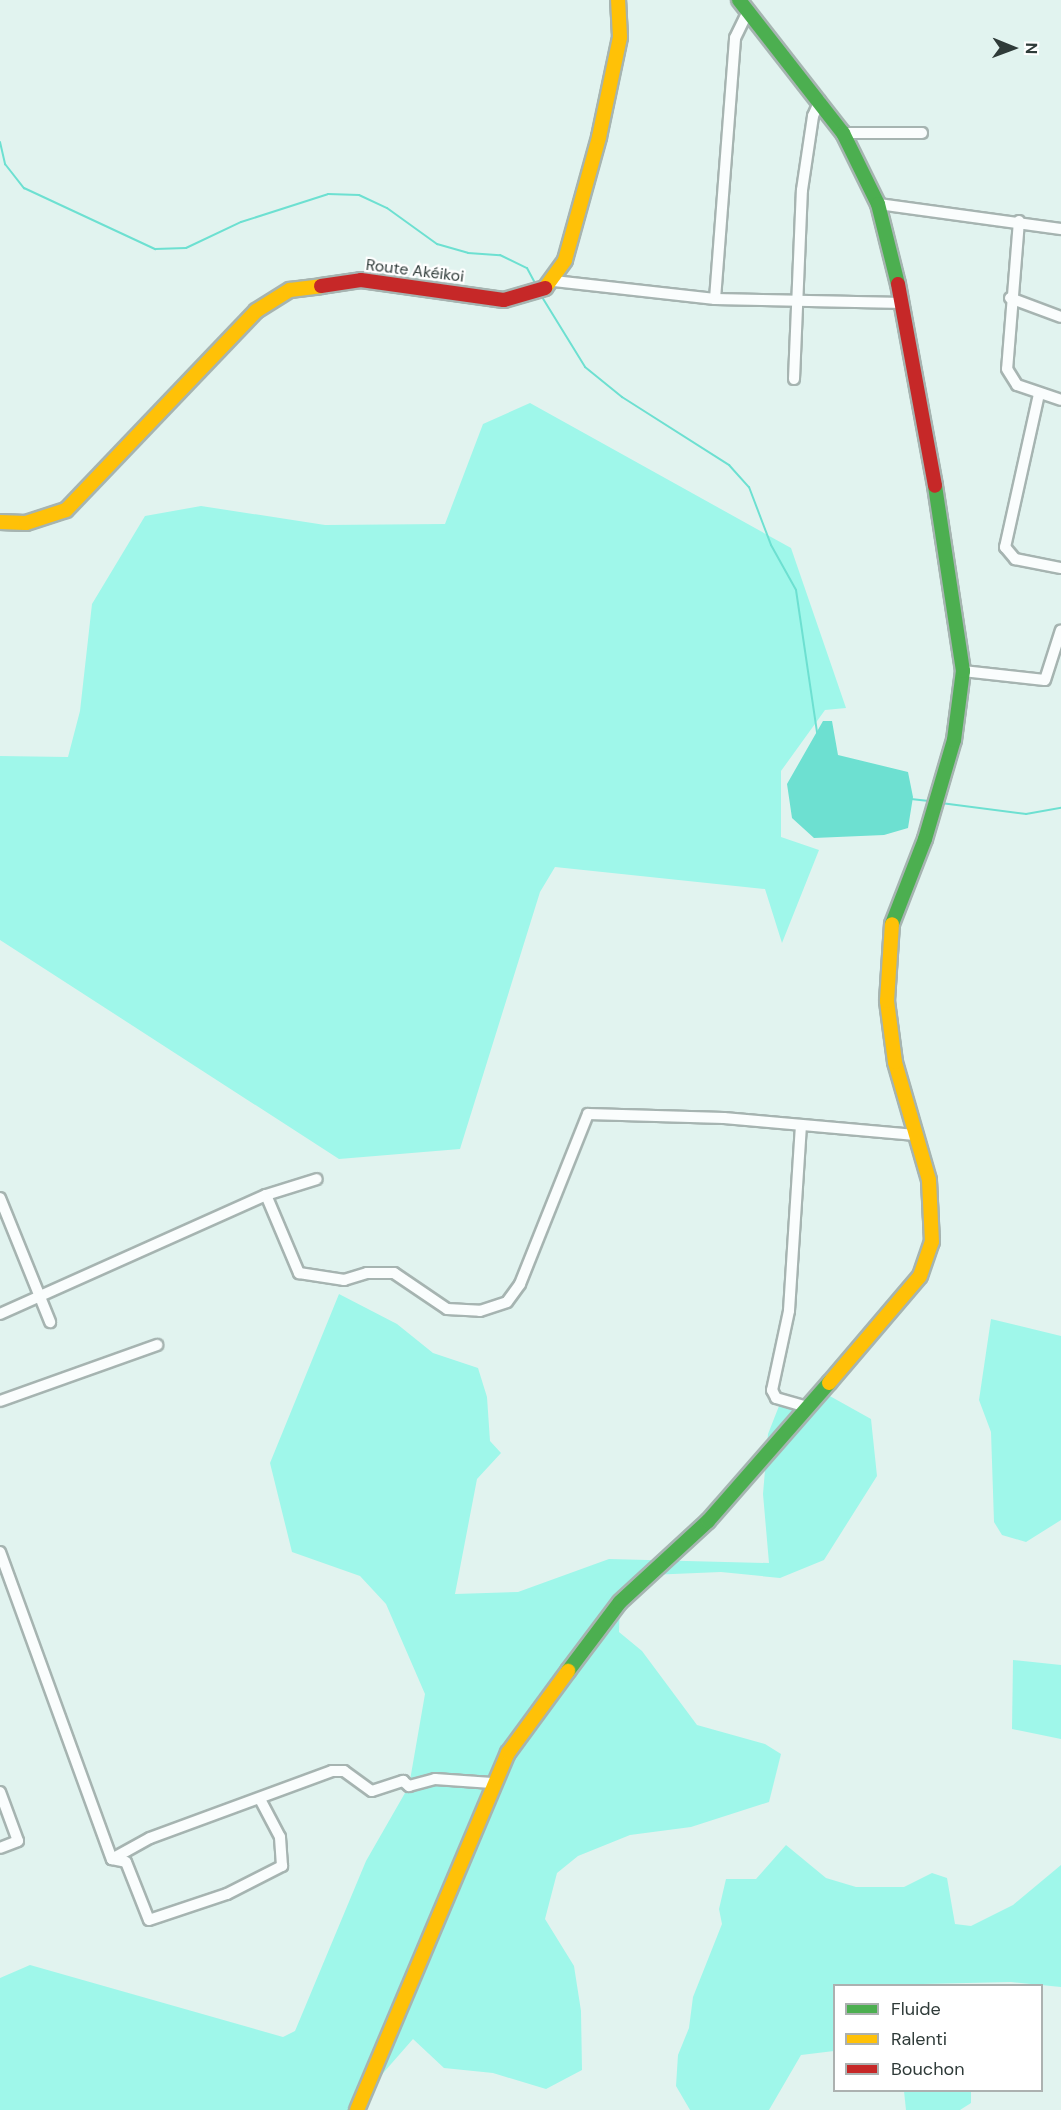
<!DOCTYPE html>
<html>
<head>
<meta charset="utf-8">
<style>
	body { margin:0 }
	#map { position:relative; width:1061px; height:2110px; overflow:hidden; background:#e1f3ef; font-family:"DM Sans",sans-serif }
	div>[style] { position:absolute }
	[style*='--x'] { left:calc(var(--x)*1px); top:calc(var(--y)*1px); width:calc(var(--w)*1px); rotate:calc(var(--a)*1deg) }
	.green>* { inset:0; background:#9ff7ea }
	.water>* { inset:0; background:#6de0d1 }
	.stream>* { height:2px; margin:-1px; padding:0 1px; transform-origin:1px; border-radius:1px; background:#6de0d1 }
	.roads { filter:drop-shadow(2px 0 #a6b4b1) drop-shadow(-2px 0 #a6b4b1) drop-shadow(0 2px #a6b4b1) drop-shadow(0 -2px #a6b4b1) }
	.street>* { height:10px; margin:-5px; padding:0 5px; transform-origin:5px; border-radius:5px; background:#fafdfd }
	.fast>* { height:14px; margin:-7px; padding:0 7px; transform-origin:7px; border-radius:7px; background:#4caf50 }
	.slow>* { height:14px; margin:-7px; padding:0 7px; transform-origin:7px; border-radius:7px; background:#ffc107 }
	.jam>* { height:14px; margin:-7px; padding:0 7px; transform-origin:7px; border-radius:7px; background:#c62828 }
	span { translate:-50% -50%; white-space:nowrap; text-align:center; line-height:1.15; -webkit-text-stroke:4.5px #fff; paint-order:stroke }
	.street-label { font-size:16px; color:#2f3b39 }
	.legend { position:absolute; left:833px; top:1984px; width:210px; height:108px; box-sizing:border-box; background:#fff; border:2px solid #acb1b0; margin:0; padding:8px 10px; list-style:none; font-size:18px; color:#2f3b39 }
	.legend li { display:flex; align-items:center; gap:12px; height:30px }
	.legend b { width:30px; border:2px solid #acb1b0 }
	.north { position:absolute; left:983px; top:18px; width:60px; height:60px; -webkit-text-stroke:4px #fff; paint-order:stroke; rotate:91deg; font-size:16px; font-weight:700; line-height:24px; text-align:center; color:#2f3b39 }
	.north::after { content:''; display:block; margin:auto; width:21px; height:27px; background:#2f3b39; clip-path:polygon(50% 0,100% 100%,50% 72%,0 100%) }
</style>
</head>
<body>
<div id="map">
	<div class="green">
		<i style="clip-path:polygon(530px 403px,791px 548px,846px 708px,825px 710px,781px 771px,781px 837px,819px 850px,782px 943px,765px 889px,555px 867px,540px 892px,460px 1149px,339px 1159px,0 940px,0 756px,68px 757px,80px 711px,92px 604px,145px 516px,201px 506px,325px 525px,445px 524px,483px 424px)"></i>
		<i style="clip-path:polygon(339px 1294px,397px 1324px,433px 1353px,478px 1368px,487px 1397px,490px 1441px,501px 1453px,477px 1479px,455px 1594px,518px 1592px,609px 1559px,769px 1563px,763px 1494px,768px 1434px,779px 1406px,828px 1395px,871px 1419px,877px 1476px,824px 1560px,780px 1578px,721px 1572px,649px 1575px,620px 1602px,619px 1632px,642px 1651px,697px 1725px,765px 1744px,781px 1754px,769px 1802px,691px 1827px,630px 1835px,578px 1856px,557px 1873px,545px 1919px,574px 1966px,581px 2011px,582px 2070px,546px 2089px,493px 2073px,444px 2068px,413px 2039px,370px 2088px,365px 2110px,0 2110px,0 1978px,30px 1965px,283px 2037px,295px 2031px,366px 1861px,409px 1786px,425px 1694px,386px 1604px,360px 1576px,292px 1552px,270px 1463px)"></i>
		<i style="clip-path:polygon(991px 1319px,1061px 1336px,1061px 1520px,1026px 1542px,1002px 1535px,994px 1522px,991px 1432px,979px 1400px)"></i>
		<i style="clip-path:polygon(1013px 1660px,1061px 1665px,1061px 1739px,1012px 1729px)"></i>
		<i style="clip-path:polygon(786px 1845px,826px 1878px,856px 1887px,904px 1887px,932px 1873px,947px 1878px,955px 1924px,971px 1926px,1013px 1905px,1061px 1865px,1061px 1987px,1011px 1982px,834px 1986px,834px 2051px,801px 2055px,769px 2110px,690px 2110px,676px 2086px,678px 2055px,689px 2028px,693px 1997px,722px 1924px,719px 1909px,726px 1879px,756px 1879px)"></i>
		<i style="clip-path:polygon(904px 2091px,971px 2091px,971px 2103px,960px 2110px,906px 2110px)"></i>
	</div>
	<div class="water">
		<i style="clip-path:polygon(823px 721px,832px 721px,838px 755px,908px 772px,913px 797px,908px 828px,884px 835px,814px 838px,792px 818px,787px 784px)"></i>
	</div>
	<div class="stream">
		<i style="--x:0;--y:142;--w:23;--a:77"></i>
		<i style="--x:5;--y:164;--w:31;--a:52"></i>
		<i style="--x:24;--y:188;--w:145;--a:25"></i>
		<i style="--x:155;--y:249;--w:31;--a:-2"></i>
		<i style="--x:186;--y:248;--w:61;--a:-25.3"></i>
		<i style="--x:241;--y:222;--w:91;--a:-17.8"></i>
		<i style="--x:328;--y:194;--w:31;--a:2"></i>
		<i style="--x:359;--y:195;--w:31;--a:25"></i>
		<i style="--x:387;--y:208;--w:62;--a:35.8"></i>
		<i style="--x:437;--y:244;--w:32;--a:16"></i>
		<i style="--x:468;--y:253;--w:32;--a:4"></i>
		<i style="--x:500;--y:255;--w:30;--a:26"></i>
		<i style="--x:527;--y:268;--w:21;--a:62"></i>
		<i style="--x:542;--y:297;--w:82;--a:58.4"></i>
		<i style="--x:585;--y:367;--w:48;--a:39"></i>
		<i style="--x:622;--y:397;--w:127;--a:32.4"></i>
		<i style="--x:729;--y:465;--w:30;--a:48"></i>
		<i style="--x:749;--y:487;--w:62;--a:69.2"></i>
		<i style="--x:771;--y:545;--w:51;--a:60.9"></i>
		<i style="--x:796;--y:590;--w:144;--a:81.6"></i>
		<i style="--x:911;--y:799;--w:18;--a:6"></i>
		<i style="--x:941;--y:803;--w:86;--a:7.4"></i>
		<i style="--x:1026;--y:814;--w:36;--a:-10"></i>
	</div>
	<div class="roads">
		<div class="street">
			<i style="--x:843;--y:133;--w:79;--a:0"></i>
			<i style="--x:878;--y:204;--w:185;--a:7.8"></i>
			<i style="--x:1019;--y:221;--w:148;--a:94.6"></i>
			<i style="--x:1007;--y:369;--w:19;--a:58"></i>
			<i style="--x:1017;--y:385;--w:46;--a:18.8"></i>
			<i style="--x:554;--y:281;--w:162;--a:6.4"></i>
			<i style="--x:715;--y:299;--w:188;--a:1.2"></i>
			<i style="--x:1010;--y:298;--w:54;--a:20.4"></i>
			<i style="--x:715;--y:299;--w:262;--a:-85.6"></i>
			<i style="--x:735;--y:38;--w:30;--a:-64"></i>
			<i style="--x:794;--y:379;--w:189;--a:-87.6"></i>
			<i style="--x:802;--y:190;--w:75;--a:-81.5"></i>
			<i style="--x:813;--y:116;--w:17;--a:-66"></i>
			<i style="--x:1039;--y:394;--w:157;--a:102.5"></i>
			<i style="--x:1005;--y:547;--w:16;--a:50"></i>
			<i style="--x:1015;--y:559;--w:47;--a:11.1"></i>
			<i style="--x:963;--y:671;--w:82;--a:6.3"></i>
			<i style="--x:1045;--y:680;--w:52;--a:-72.3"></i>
			<i style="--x:801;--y:1125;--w:186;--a:93.7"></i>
			<i style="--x:789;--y:1311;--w:81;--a:102.1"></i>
			<i style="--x:772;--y:1390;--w:9;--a:63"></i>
			<i style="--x:776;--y:1398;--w:33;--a:16"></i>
			<i style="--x:266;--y:1195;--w:85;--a:67.1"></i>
			<i style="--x:299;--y:1273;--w:46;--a:8.8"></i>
			<i style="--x:344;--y:1280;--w:24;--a:-17"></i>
			<i style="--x:367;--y:1273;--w:27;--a:0"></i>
			<i style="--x:394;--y:1273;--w:64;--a:34.2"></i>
			<i style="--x:447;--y:1309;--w:33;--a:3"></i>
			<i style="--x:480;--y:1311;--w:28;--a:-18"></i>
			<i style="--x:507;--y:1302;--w:22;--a:-54"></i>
			<i style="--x:520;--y:1284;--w:183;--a:-68.2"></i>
			<i style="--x:588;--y:1114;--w:136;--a:1.7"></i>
			<i style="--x:724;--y:1118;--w:192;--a:5.1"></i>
			<i style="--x:0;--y:1198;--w:134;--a:68"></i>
			<i style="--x:0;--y:1314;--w:291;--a:-24.1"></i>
			<i style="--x:266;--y:1195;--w:53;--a:-17.4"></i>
			<i style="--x:0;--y:1401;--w:167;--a:-19.6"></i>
			<i style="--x:0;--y:1552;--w:327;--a:70"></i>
			<i style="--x:112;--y:1859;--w:14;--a:12"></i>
			<i style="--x:126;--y:1862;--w:62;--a:68.4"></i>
			<i style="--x:149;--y:1920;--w:82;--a:-18.4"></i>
			<i style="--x:227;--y:1894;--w:62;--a:-27"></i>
			<i style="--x:282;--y:1866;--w:29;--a:-94"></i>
			<i style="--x:280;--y:1837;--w:43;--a:-117.8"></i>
			<i style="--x:0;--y:1792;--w:52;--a:69.8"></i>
			<i style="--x:18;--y:1841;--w:19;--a:159"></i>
			<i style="--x:112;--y:1859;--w:43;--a:-28.9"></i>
			<i style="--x:150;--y:1838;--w:194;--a:-20.2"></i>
			<i style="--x:332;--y:1771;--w:12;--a:0"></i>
			<i style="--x:344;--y:1771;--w:34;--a:36"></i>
			<i style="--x:372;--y:1791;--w:33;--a:-18"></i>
			<i style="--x:403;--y:1781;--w:8;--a:40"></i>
			<i style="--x:409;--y:1786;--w:27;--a:-15"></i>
			<i style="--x:435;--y:1779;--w:57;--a:4"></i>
		</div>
		<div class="fast">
			<i style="--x:739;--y:0;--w:169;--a:52"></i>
			<i style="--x:843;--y:133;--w:79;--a:63.8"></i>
			<i style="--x:878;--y:204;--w:82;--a:76"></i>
			<i style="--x:892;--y:924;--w:91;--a:-68.8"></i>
			<i style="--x:925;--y:839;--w:103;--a:-73.7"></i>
			<i style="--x:954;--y:740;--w:70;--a:-82.6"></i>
			<i style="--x:963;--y:671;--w:187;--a:-98.6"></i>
			<i style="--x:568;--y:1671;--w:86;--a:-53"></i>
			<i style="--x:620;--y:1602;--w:120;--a:-42.6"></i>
			<i style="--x:708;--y:1521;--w:184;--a:-48.8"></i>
		</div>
		<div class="slow">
			<i style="--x:545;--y:288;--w:34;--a:-54"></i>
			<i style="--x:565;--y:260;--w:128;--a:-74.5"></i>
			<i style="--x:599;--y:137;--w:102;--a:-78.1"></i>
			<i style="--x:620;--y:37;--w:37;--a:-93"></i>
			<i style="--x:0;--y:522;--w:26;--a:2"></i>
			<i style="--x:26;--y:523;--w:42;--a:-18"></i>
			<i style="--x:66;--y:510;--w:275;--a:-46.3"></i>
			<i style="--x:256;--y:311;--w:40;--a:-32"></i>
			<i style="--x:290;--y:290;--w:31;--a:-7"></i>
			<i style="--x:829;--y:1383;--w:140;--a:-49.6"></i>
			<i style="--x:920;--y:1276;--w:36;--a:-71"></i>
			<i style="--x:932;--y:1242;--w:62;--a:-92.8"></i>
			<i style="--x:929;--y:1180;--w:123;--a:-106.1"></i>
			<i style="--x:895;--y:1062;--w:62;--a:-97.5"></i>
			<i style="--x:887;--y:1001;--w:77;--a:-86.3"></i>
			<i style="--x:357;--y:2110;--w:388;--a:-67.1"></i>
			<i style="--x:508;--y:1753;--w:102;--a:-53.8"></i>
		</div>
		<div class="jam">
			<i style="--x:898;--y:284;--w:205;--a:79.6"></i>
			<i style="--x:321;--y:286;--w:40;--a:-8.5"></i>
			<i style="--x:361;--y:280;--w:144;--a:8"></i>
			<i style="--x:504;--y:300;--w:43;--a:-16.3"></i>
		</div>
	</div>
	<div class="street-label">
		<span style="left:415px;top:271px;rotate:7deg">Route Akéikoi</span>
	</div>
	<ul class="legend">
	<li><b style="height:8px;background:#4caf50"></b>Fluide</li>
	<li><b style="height:8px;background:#ffc107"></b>Ralenti</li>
	<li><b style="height:8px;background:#c62828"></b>Bouchon</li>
	</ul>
	<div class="north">N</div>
</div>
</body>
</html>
